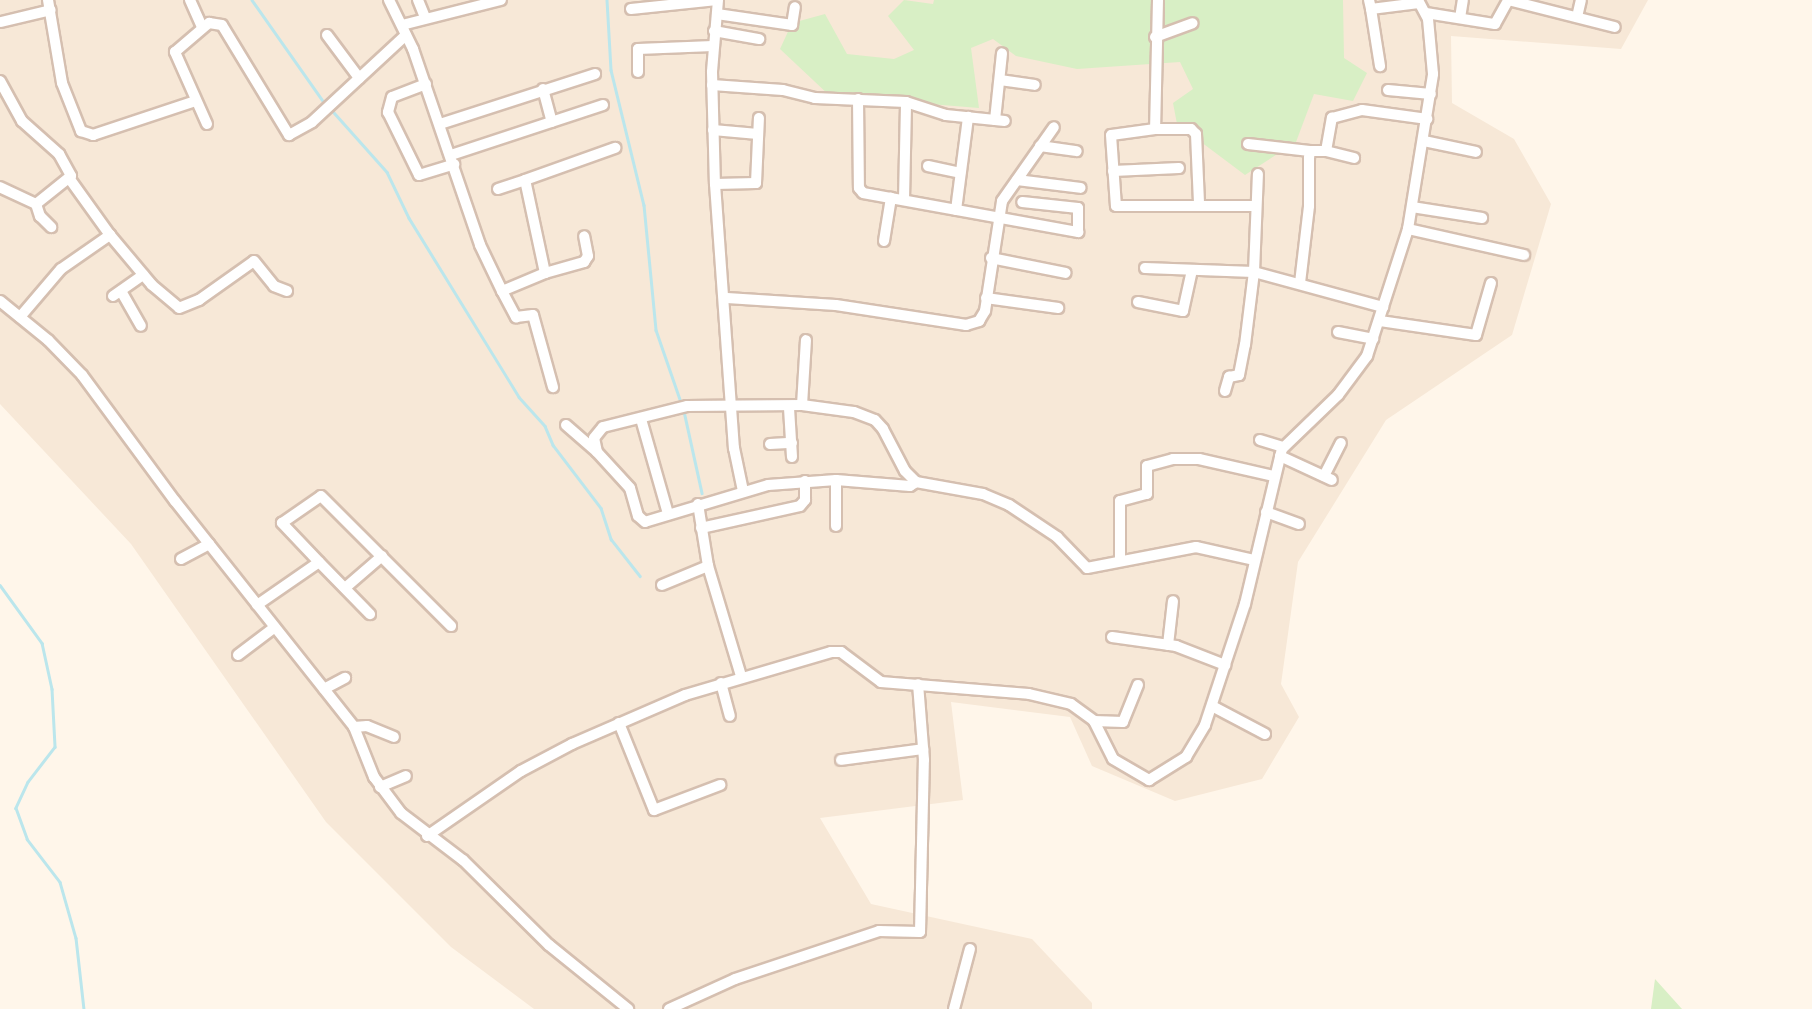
<!DOCTYPE html>
<html>
<head>
<meta charset="utf-8">
<style>
	body { margin:0 }
	#map { position:relative; width:1812px; height:1009px; overflow:hidden; background:#fff6ea; font-family:Manrope,sans-serif }
	div>[style] { position:absolute }
	[style*='--x'] { left:calc(var(--x)*1px); top:calc(var(--y)*1px); width:calc(var(--w)*1px); rotate:calc(var(--a)*1deg) }
	.residential>* { inset:0; background:#f7e8d7 }
	.green>* { inset:0; background:#d8efc5 }
	.stream>* { height:2.5px; margin:-1.25px; padding:0 1.25px; transform-origin:1.25px; border-radius:1.25px; background:#bbe6ec }
	.roads { filter:drop-shadow(2px 0 #d5bfb0) drop-shadow(-2px 0 #d5bfb0) drop-shadow(0 2px #d5bfb0) drop-shadow(0 -2px #d5bfb0) }
	.street>* { height:10px; margin:-5px; padding:0 5px; transform-origin:5px; border-radius:5px; background:#fff }
	span { translate:-50% -50%; white-space:nowrap; text-align:center; line-height:1.15; -webkit-text-stroke:5px #fffaf2; paint-order:stroke }
</style>
</head>
<body>
<div id="map">
	<div class="residential">
		<i style="clip-path:polygon(0 0,1648px 0,1621px 49px,1451px 36px,1452px 103px,1514px 139px,1551px 204px,1512px 335px,1386px 420px,1298px 562px,1281px 684px,1299px 717px,1262px 779px,1175px 801px,1092px 766px,1070px 717px,951px 702px,963px 800px,820px 818px,871px 904px,1032px 939px,1092px 1003px,1092px 1009px,534px 1009px,451px 947px,326px 822px,131px 544px,0 404px)"></i>
	</div>
	<div class="green">
		<i style="clip-path:polygon(904px 0,933px 4px,934px 0,1343px 0,1344px 58px,1367px 73px,1353px 101px,1314px 94px,1296px 142px,1245px 175px,1177px 124px,1173px 103px,1193px 89px,1180px 62px,1077px 69px,1016px 56px,993px 39px,971px 48px,979px 108px,830px 96px,780px 49px,792px 23px,825px 14px,847px 54px,894px 59px,914px 50px,888px 16px)"></i>
		<i style="clip-path:polygon(1655px 979px,1682px 1009px,1651px 1009px)"></i>
	</div>
	<div class="stream">
		<i style="--x:252;--y:0;--w:127;--a:54.9"></i>
		<i style="--x:607;--y:0;--w:70;--a:86.7"></i>
		<i style="--x:611;--y:70;--w:139;--a:76.3"></i>
		<i style="--x:644;--y:205;--w:126;--a:84.5"></i>
		<i style="--x:656;--y:330;--w:79;--a:70.9"></i>
		<i style="--x:330;--y:108;--w:86;--a:48.3"></i>
		<i style="--x:387;--y:172;--w:51;--a:64.4"></i>
		<i style="--x:409;--y:218;--w:210;--a:58.4"></i>
		<i style="--x:519;--y:397;--w:39;--a:48"></i>
		<i style="--x:545;--y:426;--w:21;--a:67"></i>
		<i style="--x:553;--y:445;--w:79;--a:52.7"></i>
		<i style="--x:601;--y:508;--w:33;--a:72"></i>
		<i style="--x:611;--y:539;--w:47;--a:51.9"></i>
		<i style="--x:684;--y:411;--w:84;--a:77.6"></i>
		<i style="--x:0;--y:585;--w:72;--a:54.1"></i>
		<i style="--x:42;--y:643;--w:47;--a:77.7"></i>
		<i style="--x:52;--y:689;--w:58;--a:87"></i>
		<i style="--x:55;--y:747;--w:44;--a:127.6"></i>
		<i style="--x:28;--y:782;--w:29;--a:115"></i>
		<i style="--x:16;--y:808;--w:33;--a:70"></i>
		<i style="--x:27;--y:839;--w:54;--a:52.5"></i>
		<i style="--x:60;--y:882;--w:58;--a:74.1"></i>
		<i style="--x:76;--y:938;--w:71;--a:83.6"></i>
	</div>
	<div class="roads">
		<div class="street">
			<i style="--x:48;--y:0;--w:84;--a:80.4"></i>
			<i style="--x:62;--y:83;--w:52;--a:68.4"></i>
			<i style="--x:81;--y:131;--w:13;--a:18"></i>
			<i style="--x:93;--y:135;--w:108;--a:-18.4"></i>
			<i style="--x:190;--y:0;--w:30;--a:66"></i>
			<i style="--x:389;--y:0;--w:55;--a:63.9"></i>
			<i style="--x:413;--y:49;--w:207;--a:71.1"></i>
			<i style="--x:480;--y:245;--w:51;--a:64.4"></i>
			<i style="--x:502;--y:291;--w:47;--a:-22.7"></i>
			<i style="--x:545;--y:273;--w:95;--a:-102.1"></i>
			<i style="--x:525;--y:180;--w:96;--a:-19.6"></i>
			<i style="--x:418;--y:0;--w:18;--a:68"></i>
			<i style="--x:718;--y:0;--w:72;--a:94.8"></i>
			<i style="--x:712;--y:72;--w:112;--a:88.5"></i>
			<i style="--x:715;--y:184;--w:265;--a:85.9"></i>
			<i style="--x:734;--y:448;--w:44;--a:78.2"></i>
			<i style="--x:1158;--y:0;--w:129;--a:91.3"></i>
			<i style="--x:1155;--y:129;--w:36;--a:0"></i>
			<i style="--x:1191;--y:129;--w:7;--a:45"></i>
			<i style="--x:1196;--y:134;--w:70;--a:87.5"></i>
			<i style="--x:1369;--y:0;--w:9;--a:77"></i>
			<i style="--x:1371;--y:9;--w:48;--a:-7.1"></i>
			<i style="--x:1508;--y:0;--w:110;--a:14.2"></i>
			<i style="--x:631;--y:9;--w:86;--a:-6"></i>
			<i style="--x:1371;--y:9;--w:58;--a:81"></i>
			<i style="--x:1426;--y:13;--w:70;--a:9.1"></i>
			<i style="--x:1495;--y:24;--w:25;--a:-61"></i>
			<i style="--x:717;--y:14;--w:76;--a:8.3"></i>
			<i style="--x:792;--y:25;--w:18;--a:-81"></i>
			<i style="--x:1577;--y:17;--w:17;--a:-77"></i>
			<i style="--x:1460;--y:18;--w:18;--a:-81"></i>
			<i style="--x:1;--y:22;--w:51;--a:-13.5"></i>
			<i style="--x:402;--y:25;--w:102;--a:-14.2"></i>
			<i style="--x:714;--y:31;--w:46;--a:10.1"></i>
			<i style="--x:327;--y:35;--w:54;--a:53.3"></i>
			<i style="--x:1155;--y:37;--w:40;--a:-20.2"></i>
			<i style="--x:638;--y:72;--w:23;--a:-90"></i>
			<i style="--x:638;--y:49;--w:75;--a:-2.3"></i>
			<i style="--x:1000;--y:80;--w:35;--a:8"></i>
			<i style="--x:0;--y:81;--w:46;--a:61.2"></i>
			<i style="--x:22;--y:121;--w:50;--a:41.7"></i>
			<i style="--x:59;--y:154;--w:25;--a:61"></i>
			<i style="--x:71;--y:176;--w:45;--a:141.3"></i>
			<i style="--x:36;--y:204;--w:40;--a:-155"></i>
			<i style="--x:426;--y:84;--w:36;--a:159"></i>
			<i style="--x:392;--y:97;--w:16;--a:105"></i>
			<i style="--x:388;--y:112;--w:70;--a:63.8"></i>
			<i style="--x:419;--y:175;--w:37;--a:-17"></i>
			<i style="--x:712;--y:85;--w:71;--a:4"></i>
			<i style="--x:783;--y:90;--w:33;--a:14"></i>
			<i style="--x:815;--y:98;--w:91;--a:2.5"></i>
			<i style="--x:906;--y:102;--w:42;--a:18"></i>
			<i style="--x:946;--y:115;--w:59;--a:5.8"></i>
			<i style="--x:543;--y:89;--w:34;--a:75"></i>
			<i style="--x:1388;--y:90;--w:43;--a:5.3"></i>
			<i style="--x:858;--y:99;--w:89;--a:89.4"></i>
			<i style="--x:859;--y:188;--w:6;--a:51"></i>
			<i style="--x:863;--y:193;--w:219;--a:10.3"></i>
			<i style="--x:1078;--y:232;--w:24;--a:-90"></i>
			<i style="--x:1078;--y:208;--w:56;--a:-173.9"></i>
			<i style="--x:995;--y:120;--w:67;--a:-84"></i>
			<i style="--x:207;--y:124;--w:79;--a:-114"></i>
			<i style="--x:175;--y:52;--w:45;--a:-40.5"></i>
			<i style="--x:209;--y:23;--w:13;--a:9"></i>
			<i style="--x:222;--y:25;--w:129;--a:58.7"></i>
			<i style="--x:289;--y:135;--w:26;--a:-29"></i>
			<i style="--x:312;--y:122;--w:128;--a:-42.8"></i>
			<i style="--x:440;--y:124;--w:163;--a:-17.9"></i>
			<i style="--x:1155;--y:129;--w:44;--a:172.2"></i>
			<i style="--x:1111;--y:135;--w:71;--a:86"></i>
			<i style="--x:1116;--y:206;--w:138;--a:0"></i>
			<i style="--x:713;--y:130;--w:45;--a:5.1"></i>
			<i style="--x:1424;--y:141;--w:53;--a:11.9"></i>
			<i style="--x:1248;--y:144;--w:62;--a:6.4"></i>
			<i style="--x:1040;--y:146;--w:37;--a:8"></i>
			<i style="--x:1326;--y:151;--w:29;--a:14"></i>
			<i style="--x:451;--y:155;--w:160;--a:-18.2"></i>
			<i style="--x:928;--y:166;--w:33;--a:12"></i>
			<i style="--x:1113;--y:171;--w:66;--a:-2.6"></i>
			<i style="--x:69;--y:178;--w:70;--a:54.3"></i>
			<i style="--x:1017;--y:180;--w:64;--a:7.1"></i>
			<i style="--x:715;--y:184;--w:41;--a:-1.4"></i>
			<i style="--x:756;--y:183;--w:65;--a:-87.4"></i>
			<i style="--x:498;--y:189;--w:28;--a:-18"></i>
			<i style="--x:904;--y:200;--w:98;--a:-88.8"></i>
			<i style="--x:36;--y:204;--w:13;--a:72"></i>
			<i style="--x:40;--y:216;--w:16;--a:45"></i>
			<i style="--x:1412;--y:207;--w:71;--a:8.9"></i>
			<i style="--x:956;--y:210;--w:94;--a:-82.6"></i>
			<i style="--x:1408;--y:229;--w:119;--a:12.6"></i>
			<i style="--x:884;--y:241;--w:44;--a:-80.8"></i>
			<i style="--x:991;--y:258;--w:76;--a:11.3"></i>
			<i style="--x:1145;--y:268;--w:109;--a:2.1"></i>
			<i style="--x:1254;--y:272;--w:134;--a:15.2"></i>
			<i style="--x:545;--y:273;--w:41;--a:-15.8"></i>
			<i style="--x:584;--y:262;--w:7;--a:-56"></i>
			<i style="--x:588;--y:256;--w:20;--a:-101"></i>
			<i style="--x:1300;--y:283;--w:78;--a:-83.3"></i>
			<i style="--x:1309;--y:206;--w:48;--a:-90"></i>
			<i style="--x:1309;--y:158;--w:7;--a:-82"></i>
			<i style="--x:1310;--y:151;--w:16;--a:0"></i>
			<i style="--x:1326;--y:151;--w:34;--a:-80"></i>
			<i style="--x:1332;--y:118;--w:31;--a:-15"></i>
			<i style="--x:1362;--y:110;--w:66;--a:7.9"></i>
			<i style="--x:121;--y:291;--w:40;--a:60.3"></i>
			<i style="--x:502;--y:291;--w:30;--a:62"></i>
			<i style="--x:516;--y:317;--w:17;--a:-7"></i>
			<i style="--x:533;--y:315;--w:75;--a:74.5"></i>
			<i style="--x:113;--y:296;--w:37;--a:-35"></i>
			<i style="--x:727;--y:298;--w:109;--a:3.7"></i>
			<i style="--x:836;--y:305;--w:132;--a:8.7"></i>
			<i style="--x:966;--y:325;--w:14;--a:-17"></i>
			<i style="--x:979;--y:321;--w:12;--a:-59"></i>
			<i style="--x:985;--y:311;--w:111;--a:-81.2"></i>
			<i style="--x:1002;--y:201;--w:90;--a:-54.9"></i>
			<i style="--x:986;--y:298;--w:73;--a:7.9"></i>
			<i style="--x:0;--y:301;--w:62;--a:39.1"></i>
			<i style="--x:48;--y:340;--w:49;--a:45.8"></i>
			<i style="--x:82;--y:375;--w:157;--a:53.6"></i>
			<i style="--x:175;--y:501;--w:288;--a:51.6"></i>
			<i style="--x:354;--y:727;--w:54;--a:68.2"></i>
			<i style="--x:374;--y:777;--w:45;--a:53.1"></i>
			<i style="--x:401;--y:813;--w:78;--a:37.2"></i>
			<i style="--x:463;--y:860;--w:121;--a:44.7"></i>
			<i style="--x:549;--y:945;--w:102;--a:39"></i>
			<i style="--x:1138;--y:302;--w:46;--a:11.3"></i>
			<i style="--x:1183;--y:311;--w:42;--a:-77.6"></i>
			<i style="--x:20;--y:317;--w:63;--a:-49.5"></i>
			<i style="--x:61;--y:269;--w:60;--a:-34.8"></i>
			<i style="--x:110;--y:235;--w:65;--a:50"></i>
			<i style="--x:152;--y:285;--w:35;--a:40"></i>
			<i style="--x:179;--y:308;--w:22;--a:-22"></i>
			<i style="--x:199;--y:300;--w:67;--a:-35.3"></i>
			<i style="--x:254;--y:261;--w:32;--a:51"></i>
			<i style="--x:274;--y:286;--w:14;--a:21"></i>
			<i style="--x:1380;--y:321;--w:97;--a:8.3"></i>
			<i style="--x:1476;--y:335;--w:54;--a:-73.9"></i>
			<i style="--x:1338;--y:332;--w:36;--a:11"></i>
			<i style="--x:1225;--y:391;--w:15;--a:-74"></i>
			<i style="--x:1229;--y:377;--w:10;--a:-11"></i>
			<i style="--x:1239;--y:375;--w:31;--a:-79"></i>
			<i style="--x:1245;--y:345;--w:74;--a:-83"></i>
			<i style="--x:1254;--y:272;--w:98;--a:-87.7"></i>
			<i style="--x:802;--y:405;--w:65;--a:-86.5"></i>
			<i style="--x:789;--y:408;--w:49;--a:86.5"></i>
			<i style="--x:641;--y:419;--w:99;--a:74.1"></i>
			<i style="--x:566;--y:425;--w:40;--a:41"></i>
			<i style="--x:1260;--y:440;--w:24;--a:17"></i>
			<i style="--x:770;--y:444;--w:22;--a:-3"></i>
			<i style="--x:1280;--y:456;--w:57;--a:24.8"></i>
			<i style="--x:1324;--y:476;--w:37;--a:-63"></i>
			<i style="--x:916;--y:482;--w:7;--a:146"></i>
			<i style="--x:910;--y:486;--w:74;--a:-175.4"></i>
			<i style="--x:836;--y:480;--w:68;--a:175.8"></i>
			<i style="--x:768;--y:485;--w:128;--a:163.3"></i>
			<i style="--x:645;--y:522;--w:9;--a:-139"></i>
			<i style="--x:638;--y:516;--w:29;--a:-106"></i>
			<i style="--x:630;--y:488;--w:49;--a:-132.5"></i>
			<i style="--x:597;--y:452;--w:14;--a:-102"></i>
			<i style="--x:594;--y:438;--w:14;--a:-51"></i>
			<i style="--x:603;--y:427;--w:87;--a:-14"></i>
			<i style="--x:687;--y:406;--w:115;--a:-0.5"></i>
			<i style="--x:802;--y:405;--w:52;--a:7.7"></i>
			<i style="--x:854;--y:412;--w:22;--a:21"></i>
			<i style="--x:875;--y:420;--w:12;--a:48"></i>
			<i style="--x:883;--y:429;--w:47;--a:62.4"></i>
			<i style="--x:905;--y:471;--w:16;--a:45"></i>
			<i style="--x:916;--y:482;--w:68;--a:10.2"></i>
			<i style="--x:983;--y:494;--w:28;--a:23"></i>
			<i style="--x:1009;--y:505;--w:58;--a:33.7"></i>
			<i style="--x:1057;--y:537;--w:43;--a:45.9"></i>
			<i style="--x:1087;--y:568;--w:111;--a:-10.9"></i>
			<i style="--x:1196;--y:547;--w:59;--a:12.6"></i>
			<i style="--x:698;--y:504;--w:63;--a:80.8"></i>
			<i style="--x:708;--y:566;--w:115;--a:73.3"></i>
			<i style="--x:1266;--y:512;--w:35;--a:20"></i>
			<i style="--x:836;--y:526;--w:46;--a:-90"></i>
			<i style="--x:701;--y:528;--w:101;--a:-12.5"></i>
			<i style="--x:800;--y:506;--w:8;--a:-50"></i>
			<i style="--x:805;--y:500;--w:19;--a:-90"></i>
			<i style="--x:1120;--y:558;--w:57;--a:-90"></i>
			<i style="--x:1120;--y:501;--w:28;--a:-15"></i>
			<i style="--x:1147;--y:494;--w:28;--a:-90"></i>
			<i style="--x:1147;--y:466;--w:27;--a:-15"></i>
			<i style="--x:1173;--y:459;--w:26;--a:0"></i>
			<i style="--x:1199;--y:459;--w:77;--a:12.8"></i>
			<i style="--x:181;--y:559;--w:32;--a:-28"></i>
			<i style="--x:319;--y:562;--w:73;--a:45.6"></i>
			<i style="--x:662;--y:585;--w:50;--a:-22.4"></i>
			<i style="--x:345;--y:588;--w:49;--a:-40.9"></i>
			<i style="--x:257;--y:605;--w:75;--a:-34.7"></i>
			<i style="--x:319;--y:562;--w:54;--a:-133.5"></i>
			<i style="--x:282;--y:523;--w:47;--a:-34.7"></i>
			<i style="--x:321;--y:496;--w:184;--a:45"></i>
			<i style="--x:1112;--y:637;--w:65;--a:8"></i>
			<i style="--x:1176;--y:646;--w:53;--a:21.2"></i>
			<i style="--x:1168;--y:645;--w:44;--a:-83.5"></i>
			<i style="--x:238;--y:655;--w:46;--a:-37.1"></i>
			<i style="--x:721;--y:683;--w:34;--a:75"></i>
			<i style="--x:324;--y:689;--w:24;--a:-28"></i>
			<i style="--x:1212;--y:706;--w:60;--a:27.8"></i>
			<i style="--x:1094;--y:721;--w:29;--a:2"></i>
			<i style="--x:1123;--y:722;--w:40;--a:-68"></i>
			<i style="--x:619;--y:723;--w:94;--a:68.1"></i>
			<i style="--x:654;--y:810;--w:71;--a:-20.7"></i>
			<i style="--x:354;--y:727;--w:13;--a:-4"></i>
			<i style="--x:367;--y:726;--w:29;--a:22"></i>
			<i style="--x:841;--y:760;--w:83;--a:-7.6"></i>
			<i style="--x:380;--y:787;--w:28;--a:-23"></i>
			<i style="--x:427;--y:836;--w:114;--a:-34.7"></i>
			<i style="--x:521;--y:771;--w:58;--a:-27.9"></i>
			<i style="--x:572;--y:744;--w:123;--a:-23.4"></i>
			<i style="--x:685;--y:695;--w:152;--a:-16.4"></i>
			<i style="--x:831;--y:652;--w:10;--a:0"></i>
			<i style="--x:841;--y:652;--w:50;--a:36.9"></i>
			<i style="--x:881;--y:682;--w:148;--a:4.6"></i>
			<i style="--x:1029;--y:694;--w:43;--a:13.4"></i>
			<i style="--x:1071;--y:704;--w:29;--a:36"></i>
			<i style="--x:1094;--y:721;--w:42;--a:63.4"></i>
			<i style="--x:1113;--y:759;--w:42;--a:30.3"></i>
			<i style="--x:1149;--y:780;--w:44;--a:-31.9"></i>
			<i style="--x:1186;--y:757;--w:37;--a:-59"></i>
			<i style="--x:1205;--y:725;--w:127;--a:-71.7"></i>
			<i style="--x:1245;--y:604;--w:159;--a:-76.6"></i>
			<i style="--x:1282;--y:449;--w:78;--a:-44"></i>
			<i style="--x:1338;--y:395;--w:49;--a:-53.4"></i>
			<i style="--x:1367;--y:356;--w:133;--a:-72.1"></i>
			<i style="--x:1408;--y:229;--w:157;--a:-80.8"></i>
			<i style="--x:1433;--y:74;--w:55;--a:-95.2"></i>
			<i style="--x:1428;--y:19;--w:21;--a:-118"></i>
			<i style="--x:669;--y:1009;--w:72;--a:-24.4"></i>
			<i style="--x:735;--y:979;--w:152;--a:-18.4"></i>
			<i style="--x:879;--y:931;--w:41;--a:1.4"></i>
			<i style="--x:920;--y:932;--w:172;--a:-88.7"></i>
			<i style="--x:924;--y:760;--w:76;--a:-94.5"></i>
			<i style="--x:954;--y:1009;--w:62;--a:-75.1"></i>
		</div>
	</div>
</div>
</body>
</html>
